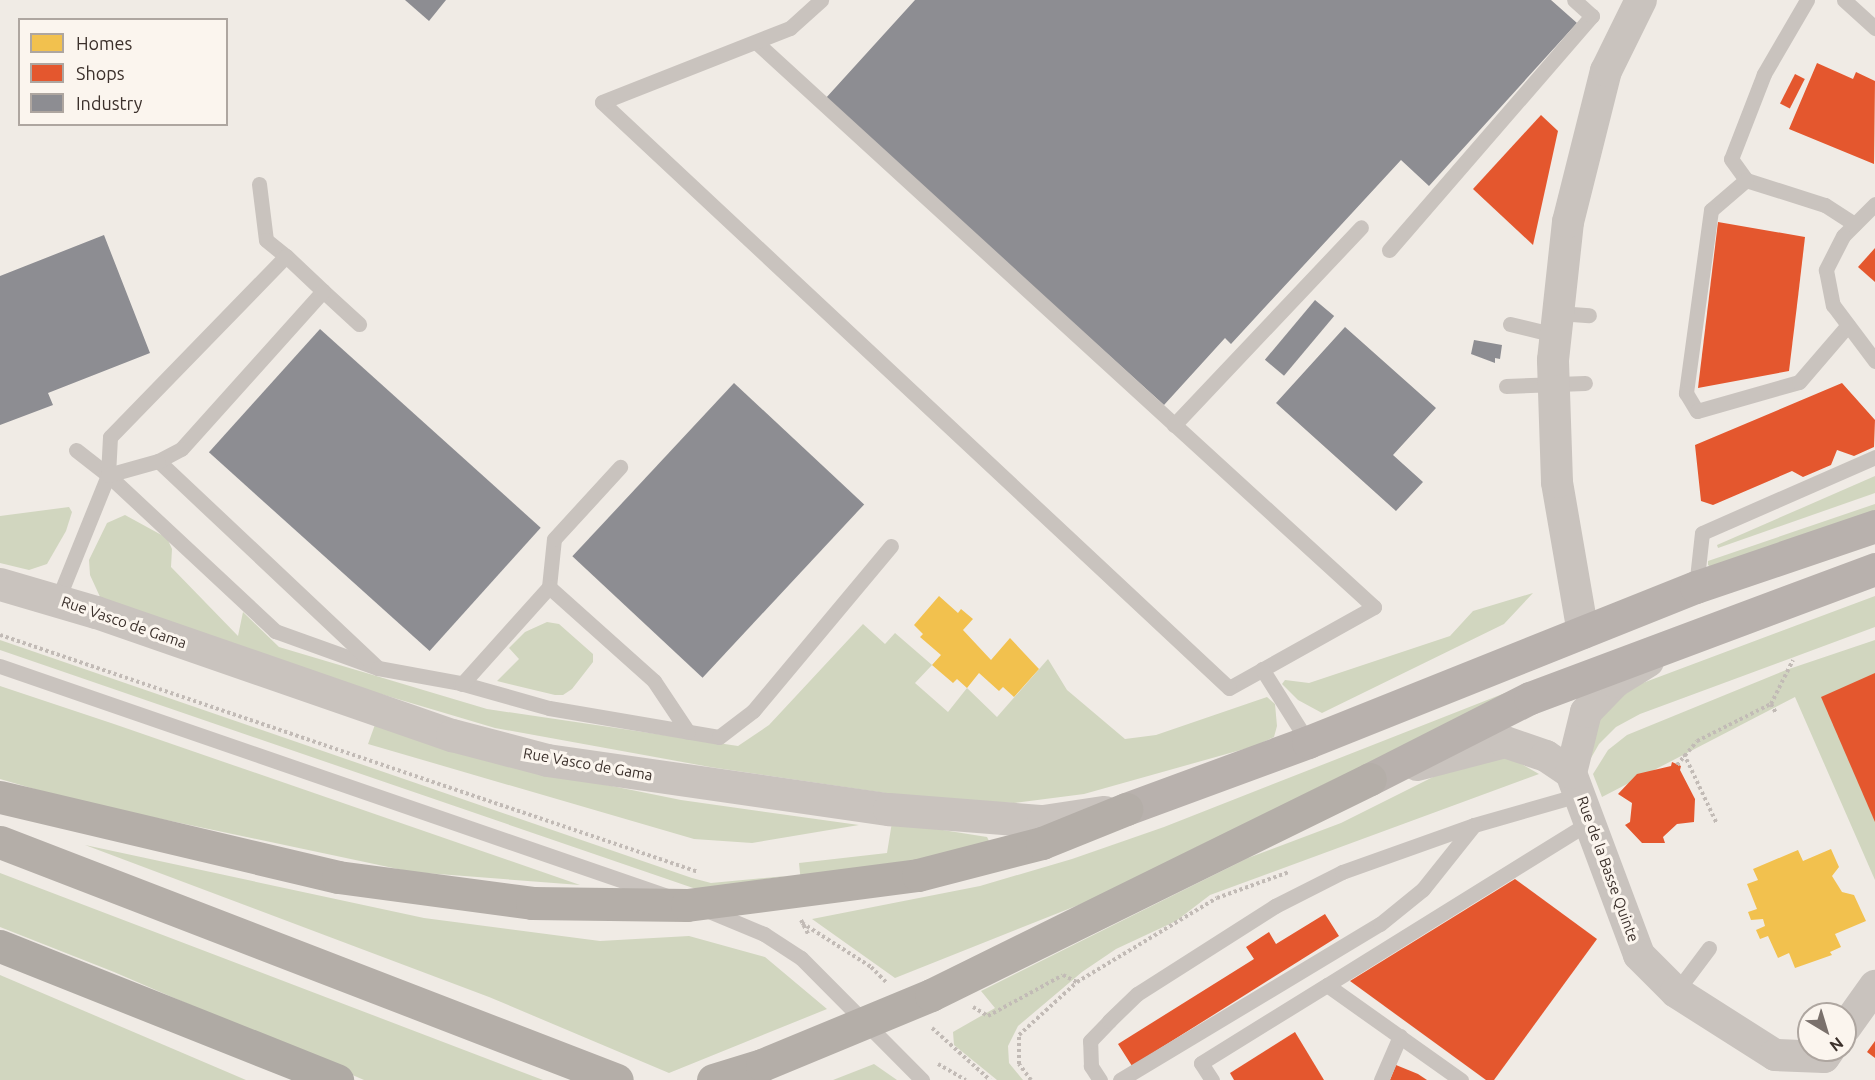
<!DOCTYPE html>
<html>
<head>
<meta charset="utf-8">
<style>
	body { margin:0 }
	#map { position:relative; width:1875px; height:1080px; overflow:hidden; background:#f0ebe5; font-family:Ubuntu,sans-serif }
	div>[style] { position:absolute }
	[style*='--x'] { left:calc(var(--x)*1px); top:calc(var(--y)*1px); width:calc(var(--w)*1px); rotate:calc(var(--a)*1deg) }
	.green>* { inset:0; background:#d1d6bf }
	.homes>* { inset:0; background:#f2c14e }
	.shops>* { inset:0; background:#e4572e; transform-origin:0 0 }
	.industry>* { inset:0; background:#8d8d92; transform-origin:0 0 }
	.path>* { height:4px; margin-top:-2px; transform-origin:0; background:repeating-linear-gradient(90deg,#c2bbb6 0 3px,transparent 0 6px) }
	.service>* { height:15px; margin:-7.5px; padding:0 7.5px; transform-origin:7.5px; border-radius:7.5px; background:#c9c3be }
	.minor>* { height:32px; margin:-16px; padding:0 16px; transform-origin:16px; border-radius:16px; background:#c9c3be }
	.tertiary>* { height:33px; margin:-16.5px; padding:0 16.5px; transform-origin:16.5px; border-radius:16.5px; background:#c9c3be }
	.primary>* { height:33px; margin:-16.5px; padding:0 16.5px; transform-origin:16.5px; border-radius:16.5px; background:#b8b1ad }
	.trunk>* { height:33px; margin:-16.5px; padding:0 16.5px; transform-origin:16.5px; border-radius:16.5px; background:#b4aea8 }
	.motorway>* { height:33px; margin:-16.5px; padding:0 16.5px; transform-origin:16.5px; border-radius:16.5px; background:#afaaa4 }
	span { translate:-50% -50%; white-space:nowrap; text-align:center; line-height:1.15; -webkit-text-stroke:6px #fbf5ee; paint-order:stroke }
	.street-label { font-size:15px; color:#3b302b }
	.legend { position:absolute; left:18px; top:18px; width:210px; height:108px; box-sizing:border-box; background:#fbf5ee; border:2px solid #aea6a0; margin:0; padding:8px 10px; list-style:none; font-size:18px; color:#3b302b }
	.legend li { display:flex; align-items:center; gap:12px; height:30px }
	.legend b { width:30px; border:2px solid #aea6a0 }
	.north { position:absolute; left:1797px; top:1002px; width:60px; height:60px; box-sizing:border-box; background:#fbf5ee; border:2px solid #aea6a0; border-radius:50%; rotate:142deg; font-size:16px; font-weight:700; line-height:24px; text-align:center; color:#3b302b }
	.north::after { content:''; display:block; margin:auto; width:21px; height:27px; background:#7a716c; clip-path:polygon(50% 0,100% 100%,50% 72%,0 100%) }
</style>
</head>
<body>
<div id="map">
	<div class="green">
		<i style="clip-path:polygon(1875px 476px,1875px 493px,1718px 548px,1717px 545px)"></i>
		<i style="clip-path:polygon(1875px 504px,1875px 512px,1712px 568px,1708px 565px,1708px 561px)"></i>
		<i style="clip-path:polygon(69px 507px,72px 512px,66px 531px,47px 564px,29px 570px,0 563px,0 516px)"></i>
		<i style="clip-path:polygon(125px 515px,167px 538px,172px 549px,171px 567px,238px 636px,243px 612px,279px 647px,487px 709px,738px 746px,769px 725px,863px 624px,885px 644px,895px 633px,932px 665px,915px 683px,948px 712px,967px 688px,997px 717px,1048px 659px,1067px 690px,1125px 739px,1156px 735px,1267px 697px,1275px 704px,1277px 726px,1274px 737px,1255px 746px,1084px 794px,1014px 803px,919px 798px,710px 767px,495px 728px,374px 692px,101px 599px,90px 575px,89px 560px,107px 523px)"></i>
		<i style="clip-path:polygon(1533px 593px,1504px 624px,1322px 713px,1298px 700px,1282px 684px,1285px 680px,1309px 683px,1450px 636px,1473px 611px)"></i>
		<i style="clip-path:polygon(1875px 596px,1875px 627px,1640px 714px,1616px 727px,1599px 744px,1587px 765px,1592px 735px,1606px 707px,1640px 684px)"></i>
		<i style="clip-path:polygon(547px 622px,559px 624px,593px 654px,593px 662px,572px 689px,563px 695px,555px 695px,497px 681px,519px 659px,509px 648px,525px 632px)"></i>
		<i style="clip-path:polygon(0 640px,692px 878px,711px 883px,786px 876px,699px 890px,0 650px)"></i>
		<i style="clip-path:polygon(1875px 640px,1875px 880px,1795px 697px,1602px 797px,1593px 774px,1608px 750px,1627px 735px,1786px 670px)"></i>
		<i style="clip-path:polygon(1528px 684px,1086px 902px,895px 978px,812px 919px,980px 886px,1072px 859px,1164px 827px)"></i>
		<i style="clip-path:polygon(0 686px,114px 724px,580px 885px,412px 872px,76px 801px,0 779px)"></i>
		<i style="clip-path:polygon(377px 719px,508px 765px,681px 800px,859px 825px,752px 843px,694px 839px,368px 744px)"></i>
		<i style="clip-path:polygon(1502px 753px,1539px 774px,1210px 895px,1176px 921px,1116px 949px,1082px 972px,1018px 1026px,1008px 1046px,1009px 1063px,1023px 1080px,997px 1080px,954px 1045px,953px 1032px,995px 1008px,981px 991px,1248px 858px,1341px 823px,1471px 758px)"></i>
		<i style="clip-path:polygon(892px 822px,987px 837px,989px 841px,960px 851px,801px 883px,799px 863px,887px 853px)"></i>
		<i style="clip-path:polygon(85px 845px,424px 918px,600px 941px,689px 936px,765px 957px,827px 1009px,669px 1073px,489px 997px)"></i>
		<i style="clip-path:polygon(0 873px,543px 1080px,364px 1080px,114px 972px,0 927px)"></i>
		<i style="clip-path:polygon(0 975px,246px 1080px,0 1080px)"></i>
		<i style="clip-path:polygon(874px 1064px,897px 1080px,833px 1080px)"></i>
	</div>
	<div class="homes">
		<i style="clip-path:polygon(939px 596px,958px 613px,961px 609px,973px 619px,963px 630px,991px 660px,1010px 638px,1039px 669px,1014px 697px,1003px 687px,999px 691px,979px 673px,967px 688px,957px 679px,953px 683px,932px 665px,941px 655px,920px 637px,923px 634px,914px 625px)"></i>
		<i style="clip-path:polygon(1831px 849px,1839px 867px,1832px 876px,1842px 892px,1854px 895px,1866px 921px,1835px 934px,1841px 947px,1830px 952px,1832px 955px,1795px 968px,1789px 953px,1778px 958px,1768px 936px,1760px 939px,1756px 930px,1765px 926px,1763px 919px,1751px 920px,1748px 912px,1757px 909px,1747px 884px,1758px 880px,1753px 869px,1798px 850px,1803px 861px)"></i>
	</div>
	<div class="shops">
		<i style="clip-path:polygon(1817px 63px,1853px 79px,1856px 72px,1875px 81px,1874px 164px,1789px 129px)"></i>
		<i style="left:1795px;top:74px;width:11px;height:33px;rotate:27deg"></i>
		<i style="clip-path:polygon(1541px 115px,1558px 131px,1533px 245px,1473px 189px)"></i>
		<i style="clip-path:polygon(1718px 222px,1805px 237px,1798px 297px,1789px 371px,1698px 388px)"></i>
		<i style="clip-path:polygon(1875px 248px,1875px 282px,1858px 267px)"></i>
		<i style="clip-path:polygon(1842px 383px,1875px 420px,1874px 447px,1854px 456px,1837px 450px,1831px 465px,1803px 477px,1792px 471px,1713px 505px,1701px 501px,1695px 445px)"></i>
		<i style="clip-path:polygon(1875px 673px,1875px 822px,1821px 697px)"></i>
		<i style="clip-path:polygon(1672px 762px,1681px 766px,1680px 770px,1695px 799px,1694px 822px,1677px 824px,1663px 837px,1665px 843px,1642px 843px,1625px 825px,1630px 822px,1632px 803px,1618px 794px,1637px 774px,1671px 766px)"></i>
		<i style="clip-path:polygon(1515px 879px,1597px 939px,1494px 1080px,1486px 1080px,1350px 981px)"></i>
		<i style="clip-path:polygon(1325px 914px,1339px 936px,1132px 1066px,1118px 1044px,1254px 959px,1246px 947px,1269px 932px,1276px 944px)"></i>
		<i style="clip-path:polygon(1295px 1032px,1324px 1080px,1234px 1080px,1230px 1073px)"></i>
		<i style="clip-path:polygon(1875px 1041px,1875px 1058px,1867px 1052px)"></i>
		<i style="clip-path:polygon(1396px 1065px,1418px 1074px,1427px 1080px,1390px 1080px)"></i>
	</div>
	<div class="industry">
		<i style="clip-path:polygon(405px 0,446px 0,429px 21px)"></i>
		<i style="clip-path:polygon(915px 0,1551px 0,1577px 23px,1429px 186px,1401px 160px,1231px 344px,1225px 338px,1164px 405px,825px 99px)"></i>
		<i style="clip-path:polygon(104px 235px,150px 353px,48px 393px,53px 405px,0 425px,0 276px)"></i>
		<i style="left:1315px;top:300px;width:25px;height:78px;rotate:40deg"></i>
		<i style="clip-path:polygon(1345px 327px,1436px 408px,1393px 455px,1423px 482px,1396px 511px,1276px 403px)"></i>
		<i style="left:320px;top:329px;width:297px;height:166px;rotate:42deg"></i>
		<i style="clip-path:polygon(1474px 340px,1502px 345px,1500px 359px,1495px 358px,1495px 363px,1471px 354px)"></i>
		<i style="left:734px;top:383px;width:178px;height:237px;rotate:43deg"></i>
	</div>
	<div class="path">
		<i style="--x:0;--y:635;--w:737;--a:18.75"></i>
		<i style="--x:1771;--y:704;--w:49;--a:-63.4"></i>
		<i style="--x:1684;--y:754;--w:77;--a:64.8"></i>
		<i style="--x:1677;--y:765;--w:31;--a:-50"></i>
		<i style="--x:1697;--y:741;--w:83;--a:-26.6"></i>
		<i style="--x:1771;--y:704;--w:10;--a:61"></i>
		<i style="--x:801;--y:920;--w:16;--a:63"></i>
		<i style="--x:802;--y:923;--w:82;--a:32.5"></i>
		<i style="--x:871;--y:967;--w:21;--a:45"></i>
		<i style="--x:973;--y:1007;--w:17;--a:31"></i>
		<i style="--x:988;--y:1016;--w:85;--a:-28.7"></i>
		<i style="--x:1063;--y:975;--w:16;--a:27"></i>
		<i style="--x:932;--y:1028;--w:78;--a:41.9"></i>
		<i style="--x:938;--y:1064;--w:32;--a:30"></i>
		<i style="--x:1031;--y:1080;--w:20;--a:-127"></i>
		<i style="--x:1019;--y:1064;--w:29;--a:-90"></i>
		<i style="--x:1019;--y:1035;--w:79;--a:-42.4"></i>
		<i style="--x:1077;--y:982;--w:163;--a:-31"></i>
		<i style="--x:1217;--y:898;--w:77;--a:-19.9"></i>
	</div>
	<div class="service">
		<i style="--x:1807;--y:0;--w:86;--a:120.2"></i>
		<i style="--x:1764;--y:74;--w:91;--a:111.2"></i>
		<i style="--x:1731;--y:159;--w:26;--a:54"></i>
		<i style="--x:1746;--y:180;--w:83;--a:17.6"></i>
		<i style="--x:1825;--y:205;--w:35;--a:33"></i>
		<i style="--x:1844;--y:0;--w:42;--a:42.1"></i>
		<i style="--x:757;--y:43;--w:836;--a:42.43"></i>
		<i style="--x:1374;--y:607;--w:166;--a:150.8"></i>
		<i style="--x:1229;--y:688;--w:858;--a:-136.94"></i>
		<i style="--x:602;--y:102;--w:202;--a:-21.5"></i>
		<i style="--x:790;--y:28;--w:42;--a:-42.1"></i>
		<i style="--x:1746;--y:180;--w:46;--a:139.4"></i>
		<i style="--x:1711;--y:210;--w:185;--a:97.8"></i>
		<i style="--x:1686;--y:393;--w:21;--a:59"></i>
		<i style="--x:1697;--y:411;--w:106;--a:-15.9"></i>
		<i style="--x:1799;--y:382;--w:75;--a:-49.3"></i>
		<i style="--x:259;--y:184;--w:56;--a:82.9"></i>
		<i style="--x:266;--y:240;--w:26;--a:39"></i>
		<i style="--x:1875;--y:204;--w:45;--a:135"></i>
		<i style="--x:1843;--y:236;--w:38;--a:117"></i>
		<i style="--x:1826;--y:270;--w:36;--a:79"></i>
		<i style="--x:1833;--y:305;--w:70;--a:53.1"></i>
		<i style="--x:1389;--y:250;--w:310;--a:-49.1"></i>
		<i style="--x:1592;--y:16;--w:24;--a:-138"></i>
		<i style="--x:323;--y:291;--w:49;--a:42.5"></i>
		<i style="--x:1558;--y:313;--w:31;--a:4"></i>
		<i style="--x:1510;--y:324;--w:46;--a:13.7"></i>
		<i style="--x:1506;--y:386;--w:79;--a:-2.2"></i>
		<i style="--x:1174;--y:425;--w:272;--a:-46.6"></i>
		<i style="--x:76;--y:450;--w:41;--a:38"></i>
		<i style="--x:108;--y:475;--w:229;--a:43"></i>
		<i style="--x:275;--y:631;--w:109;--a:19.8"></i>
		<i style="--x:378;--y:668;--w:302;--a:-136.7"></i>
		<i style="--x:549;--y:587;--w:48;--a:-84.1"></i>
		<i style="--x:554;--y:539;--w:98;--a:-47.5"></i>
		<i style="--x:1696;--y:587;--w:54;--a:-83.7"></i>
		<i style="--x:1702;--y:533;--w:189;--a:-23.7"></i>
		<i style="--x:58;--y:599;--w:134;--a:-68"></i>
		<i style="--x:108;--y:475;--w:38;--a:-87"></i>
		<i style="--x:110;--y:437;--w:252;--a:-45.8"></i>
		<i style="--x:286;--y:256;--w:51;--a:43.4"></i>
		<i style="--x:323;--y:291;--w:212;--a:131.9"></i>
		<i style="--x:181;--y:449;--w:26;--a:152"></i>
		<i style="--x:158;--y:461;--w:52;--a:164.4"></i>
		<i style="--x:0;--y:666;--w:706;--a:19.03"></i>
		<i style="--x:378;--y:668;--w:83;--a:10.4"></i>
		<i style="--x:460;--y:683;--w:92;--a:15.7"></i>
		<i style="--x:549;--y:708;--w:172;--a:9.7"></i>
		<i style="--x:719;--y:737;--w:43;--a:-37.4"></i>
		<i style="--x:753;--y:711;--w:215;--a:-50.1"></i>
		<i style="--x:1262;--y:669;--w:86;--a:57.8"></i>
		<i style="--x:462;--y:684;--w:130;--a:-48.1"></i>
		<i style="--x:549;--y:587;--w:141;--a:41.8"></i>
		<i style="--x:654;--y:681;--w:61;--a:56.3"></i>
		<i style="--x:709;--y:911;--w:60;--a:22.7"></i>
		<i style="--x:764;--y:934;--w:44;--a:33"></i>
		<i style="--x:801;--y:958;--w:172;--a:45.2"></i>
		<i style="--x:1676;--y:992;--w:55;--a:-53.1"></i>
		<i style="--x:1100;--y:1080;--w:17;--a:-123"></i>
		<i style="--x:1091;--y:1066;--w:25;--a:-92"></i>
		<i style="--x:1090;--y:1041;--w:28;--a:-46"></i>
		<i style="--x:1109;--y:1021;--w:39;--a:-44"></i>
		<i style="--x:1137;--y:994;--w:164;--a:-32.5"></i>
		<i style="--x:1275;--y:906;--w:75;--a:-26.9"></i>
		<i style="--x:1342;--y:872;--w:140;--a:-19.6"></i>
		<i style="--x:1474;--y:825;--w:112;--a:-16"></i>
		<i style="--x:1120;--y:1080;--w:303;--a:-31"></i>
		<i style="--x:1380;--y:924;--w:55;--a:-39.1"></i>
		<i style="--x:1423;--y:889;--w:82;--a:-51.4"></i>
		<i style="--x:1212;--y:1080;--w:20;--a:-123"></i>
		<i style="--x:1201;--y:1063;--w:148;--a:-31.8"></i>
		<i style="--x:1381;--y:1080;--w:48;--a:-66.6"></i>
		<i style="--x:1461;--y:1080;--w:164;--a:-144.7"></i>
		<i style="--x:1327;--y:985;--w:312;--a:-31.8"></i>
	</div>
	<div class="minor">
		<i style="--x:1583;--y:633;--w:153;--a:-99.8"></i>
		<i style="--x:1557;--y:482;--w:122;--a:-91.9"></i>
		<i style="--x:1553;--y:360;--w:139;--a:-83.8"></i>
		<i style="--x:1568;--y:222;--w:156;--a:-75.9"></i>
		<i style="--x:1606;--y:71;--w:79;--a:-63.8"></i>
		<i style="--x:1417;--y:765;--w:91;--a:-14.6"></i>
		<i style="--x:1505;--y:742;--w:43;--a:18.9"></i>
		<i style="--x:1546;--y:756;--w:30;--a:34"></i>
		<i style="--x:1571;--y:773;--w:194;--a:69.5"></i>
		<i style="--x:1639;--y:955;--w:52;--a:45"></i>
		<i style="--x:1676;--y:992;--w:117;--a:32.5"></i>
		<i style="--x:1775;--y:1055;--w:49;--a:2.3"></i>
		<i style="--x:1824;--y:1057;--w:9;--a:-54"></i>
		<i style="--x:1571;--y:773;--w:63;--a:-76.2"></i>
		<i style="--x:1586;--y:712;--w:42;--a:-46"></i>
		<i style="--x:1615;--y:682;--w:39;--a:-32"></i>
		<i style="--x:1845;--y:1028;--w:52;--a:-54.5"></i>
	</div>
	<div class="tertiary">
		<i style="--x:0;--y:584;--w:100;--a:16.3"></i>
		<i style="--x:96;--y:612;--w:377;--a:19.1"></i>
		<i style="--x:452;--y:735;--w:98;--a:14.7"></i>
		<i style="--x:547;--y:760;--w:345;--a:8.2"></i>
		<i style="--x:889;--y:809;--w:154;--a:4.5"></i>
		<i style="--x:1043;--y:821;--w:62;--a:-8.4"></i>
	</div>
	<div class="primary">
		<i style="--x:1370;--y:779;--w:179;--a:-26.9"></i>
		<i style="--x:1530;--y:698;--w:368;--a:-20.5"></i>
		<i style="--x:1126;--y:809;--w:194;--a:-20.2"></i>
		<i style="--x:1308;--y:742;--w:418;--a:-21.8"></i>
		<i style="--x:1696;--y:587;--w:189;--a:-18.8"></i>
	</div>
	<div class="trunk">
		<i style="--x:0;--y:797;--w:347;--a:13.3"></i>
		<i style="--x:338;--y:877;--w:196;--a:7.6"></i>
		<i style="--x:532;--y:903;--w:155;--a:0.7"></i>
		<i style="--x:687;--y:905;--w:233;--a:-7.4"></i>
		<i style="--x:918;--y:875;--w:128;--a:-14.5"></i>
		<i style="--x:1042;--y:843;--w:91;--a:-22"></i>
		<i style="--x:0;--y:842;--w:661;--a:21.09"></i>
		<i style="--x:713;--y:1080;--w:51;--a:-17"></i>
		<i style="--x:762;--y:1065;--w:183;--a:-22.5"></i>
		<i style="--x:931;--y:995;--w:489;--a:-26.2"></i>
	</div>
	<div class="motorway">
		<i style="--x:0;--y:946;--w:363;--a:21.7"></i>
	</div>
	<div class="street-label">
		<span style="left:124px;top:622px;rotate:19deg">Rue Vasco de Gama</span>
		<span style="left:588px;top:764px;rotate:10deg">Rue Vasco de Gama</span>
		<span style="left:1608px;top:869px;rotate:70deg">Rue de la Basse Quinte</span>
	</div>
	<ul class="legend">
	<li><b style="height:16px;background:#f2c14e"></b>Homes</li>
	<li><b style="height:16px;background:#e4572e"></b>Shops</li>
	<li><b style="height:16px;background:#8d8d92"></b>Industry</li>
	</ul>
	<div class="north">N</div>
</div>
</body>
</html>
